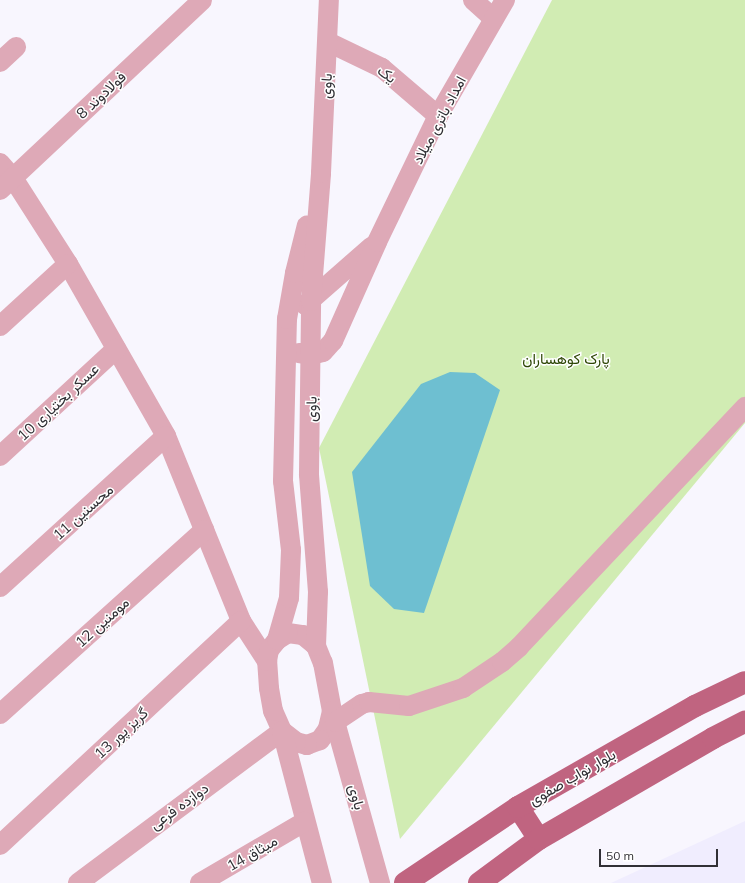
<!DOCTYPE html>
<html>
<head>
<meta charset="utf-8">
<style>
	body { margin:0 }
	#map { position:relative; width:745px; height:883px; overflow:hidden; background:#f8f6fe; font-family:Mulish,Vazirmatn,sans-serif }
	div>[style] { position:absolute }
	[style*='--x'] { left:calc(var(--x)*1px); top:calc(var(--y)*1px); width:calc(var(--w)*1px); rotate:calc(var(--a)*1deg) }
	.built>* { inset:0; background:#f0edfe }
	.green>* { inset:0; background:#d1ecb3 }
	.water>* { inset:0; background:#6ebfd1 }
	.minor>* { height:20px; margin:-10px; padding:0 10px; transform-origin:10px; border-radius:10px; background:#dea9b7 }
	.major>* { height:22px; margin:-11px; padding:0 11px; transform-origin:11px; border-radius:11px; background:#c06480 }
	span { translate:-50% -50%; white-space:nowrap; text-align:center; line-height:1.15; -webkit-text-stroke:3px #fff; paint-order:stroke }
	.street-label { font-size:15px; color:#313035 }
	.park-label { font-size:15px; color:#2e4605 }
	.scale { position:absolute; left:599px; top:849px; width:119px; height:18px; box-sizing:border-box; border:2px solid #313035; border-top:0; padding-left:5px; font-size:12px; line-height:14px; white-space:nowrap; color:#313035; -webkit-text-stroke:3px #fff; paint-order:stroke }
</style>
</head>
<body>
<div id="map">
	<div class="built">
		<i style="clip-path:polygon(745px 821px,745px 883px,611px 883px)"></i>
	</div>
	<div class="green">
		<i style="clip-path:polygon(552px 0,745px 0,745px 423px,400px 839px,319px 448px)"></i>
	</div>
	<div class="water">
		<i style="clip-path:polygon(450px 372px,475px 373px,500px 390px,424px 613px,394px 609px,370px 586px,352px 472px,421px 384px)"></i>
	</div>
	<div class="minor">
		<i style="--x:473;--y:0;--w:28;--a:42"></i>
		<i style="--x:328;--y:42;--w:60;--a:25.7"></i>
		<i style="--x:382;--y:68;--w:74;--a:40.6"></i>
		<i style="--x:0;--y:62;--w:22;--a:-43"></i>
		<i style="--x:0;--y:163;--w:20;--a:49"></i>
		<i style="--x:13;--y:178;--w:102;--a:57.4"></i>
		<i style="--x:68;--y:264;--w:198;--a:60.3"></i>
		<i style="--x:166;--y:436;--w:200;--a:67.9"></i>
		<i style="--x:241;--y:621;--w:48;--a:57"></i>
		<i style="--x:0;--y:190;--w:277;--a:-43.2"></i>
		<i style="--x:305;--y:305;--w:88;--a:-41.3"></i>
		<i style="--x:0;--y:326;--w:92;--a:-42.4"></i>
		<i style="--x:299;--y:353;--w:12;--a:9"></i>
		<i style="--x:311;--y:355;--w:12;--a:-14"></i>
		<i style="--x:323;--y:352;--w:15;--a:-48"></i>
		<i style="--x:333;--y:341;--w:108;--a:-66"></i>
		<i style="--x:377;--y:242;--w:140;--a:-64.2"></i>
		<i style="--x:438;--y:116;--w:134;--a:-60"></i>
		<i style="--x:0;--y:456;--w:158;--a:-42.7"></i>
		<i style="--x:0;--y:587;--w:224;--a:-42.3"></i>
		<i style="--x:288;--y:633;--w:15;--a:8"></i>
		<i style="--x:303;--y:635;--w:17;--a:40"></i>
		<i style="--x:316;--y:646;--w:18;--a:68"></i>
		<i style="--x:323;--y:663;--w:49;--a:79.4"></i>
		<i style="--x:332;--y:711;--w:18;--a:103"></i>
		<i style="--x:328;--y:729;--w:14;--a:126"></i>
		<i style="--x:320;--y:740;--w:14;--a:159"></i>
		<i style="--x:307;--y:745;--w:11;--a:-165"></i>
		<i style="--x:296;--y:742;--w:18;--a:-142"></i>
		<i style="--x:282;--y:731;--w:22;--a:-114"></i>
		<i style="--x:273;--y:711;--w:23;--a:-100"></i>
		<i style="--x:269;--y:688;--w:27;--a:-94"></i>
		<i style="--x:267;--y:661;--w:11;--a:-80"></i>
		<i style="--x:269;--y:650;--w:13;--a:-51"></i>
		<i style="--x:277;--y:640;--w:13;--a:-32"></i>
		<i style="--x:277;--y:640;--w:44;--a:-74.1"></i>
		<i style="--x:289;--y:598;--w:48;--a:-87.6"></i>
		<i style="--x:291;--y:550;--w:69;--a:-96.6"></i>
		<i style="--x:283;--y:481;--w:162;--a:-88.6"></i>
		<i style="--x:287;--y:319;--w:47;--a:-80.1"></i>
		<i style="--x:295;--y:273;--w:49;--a:-76"></i>
		<i style="--x:316;--y:646;--w:54;--a:-87.9"></i>
		<i style="--x:318;--y:592;--w:118;--a:-94.4"></i>
		<i style="--x:309;--y:474;--w:173;--a:-89.3"></i>
		<i style="--x:311;--y:301;--w:128;--a:-85.5"></i>
		<i style="--x:321;--y:173;--w:173;--a:-87.4"></i>
		<i style="--x:332;--y:711;--w:179;--a:74.4"></i>
		<i style="--x:0;--y:714;--w:275;--a:-42"></i>
		<i style="--x:335;--y:722;--w:32;--a:-34"></i>
		<i style="--x:362;--y:704;--w:7;--a:-16"></i>
		<i style="--x:369;--y:702;--w:40;--a:5.7"></i>
		<i style="--x:409;--y:706;--w:57;--a:-18.4"></i>
		<i style="--x:463;--y:688;--w:47;--a:-33.7"></i>
		<i style="--x:502;--y:662;--w:23;--a:-41"></i>
		<i style="--x:519;--y:647;--w:330;--a:-46.7"></i>
		<i style="--x:0;--y:845;--w:329;--a:-42.9"></i>
		<i style="--x:78;--y:883;--w:254;--a:-36.7"></i>
		<i style="--x:282;--y:731;--w:157;--a:75.3"></i>
		<i style="--x:200;--y:883;--w:121;--a:-30.4"></i>
	</div>
	<div class="major">
		<i style="--x:518;--y:807;--w:38;--a:57"></i>
		<i style="--x:405;--y:883;--w:136;--a:-33.9"></i>
		<i style="--x:518;--y:807;--w:204;--a:-29.7"></i>
		<i style="--x:695;--y:706;--w:55;--a:-25.6"></i>
		<i style="--x:479;--y:883;--w:74;--a:-36.3"></i>
		<i style="--x:539;--y:839;--w:201;--a:-30.1"></i>
		<i style="--x:713;--y:738;--w:36;--a:-27"></i>
	</div>
	<div class="street-label">
		<span style="left:387px;top:74px;rotate:36deg">یک</span>
		<span style="left:326px;top:86px;rotate:-87deg">باوی</span>
		<span style="left:101px;top:95px;rotate:-43deg">فولادوند 8</span>
		<span style="left:439px;top:120px;rotate:-62deg">امداد باتری میلاد</span>
		<span style="left:58px;top:402px;rotate:-43deg">عسکر بختیاری 10</span>
		<span style="left:311px;top:409px;rotate:-89deg">باوی</span>
		<span style="left:83px;top:512px;rotate:-42deg">محسنین 11</span>
		<span style="left:102px;top:622px;rotate:-42deg">مومنین 12</span>
		<span style="left:121px;top:733px;rotate:-43deg">گریز پور 13</span>
		<span style="left:572px;top:777px;rotate:-30deg">بلوار نواب صفوی</span>
		<span style="left:357px;top:797px;rotate:75deg">باوی</span>
		<span style="left:179px;top:806px;rotate:-36deg">دوازده فرعی</span>
		<span style="left:252px;top:853px;rotate:-30deg">میثاق 14</span>
	</div>
	<div class="park-label">
		<span style="left:566px;top:359px">پارک کوهساران</span>
	</div>
	<div class="scale">50 m</div>
</div>
</body>
</html>
